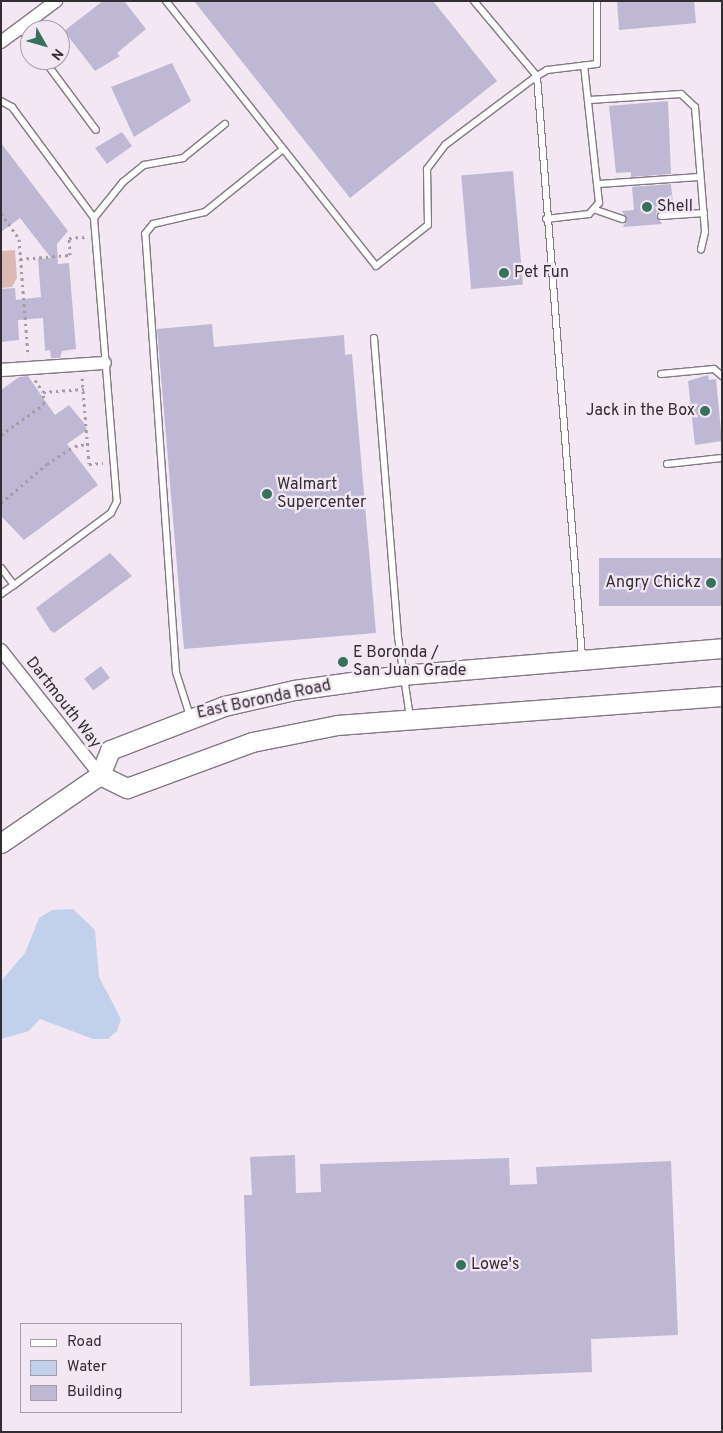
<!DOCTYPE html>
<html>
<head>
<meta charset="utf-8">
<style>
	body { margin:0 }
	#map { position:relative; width:723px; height:1433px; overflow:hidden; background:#f3e7f3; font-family:Overpass,sans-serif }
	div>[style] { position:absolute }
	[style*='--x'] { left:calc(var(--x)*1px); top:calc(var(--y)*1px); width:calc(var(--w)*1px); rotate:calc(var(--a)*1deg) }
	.green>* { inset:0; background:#dcbab4 }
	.water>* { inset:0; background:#c2d1eb }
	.building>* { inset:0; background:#beb8d5; transform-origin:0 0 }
	.path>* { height:3px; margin-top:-1.5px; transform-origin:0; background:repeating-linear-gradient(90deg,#a49ba4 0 2.5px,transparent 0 6.5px) }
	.roads { filter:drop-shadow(1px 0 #837883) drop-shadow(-1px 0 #837883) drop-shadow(0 1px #837883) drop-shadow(0 -1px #837883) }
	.service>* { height:6px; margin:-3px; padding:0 3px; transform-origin:3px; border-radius:3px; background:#fff }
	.minor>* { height:12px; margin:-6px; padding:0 6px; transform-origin:6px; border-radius:6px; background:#fff }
	.secondary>* { height:19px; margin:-9.5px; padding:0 9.5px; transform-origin:9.5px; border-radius:9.5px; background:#fff }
	.dots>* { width:14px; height:14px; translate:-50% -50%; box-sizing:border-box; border:2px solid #f3e7f3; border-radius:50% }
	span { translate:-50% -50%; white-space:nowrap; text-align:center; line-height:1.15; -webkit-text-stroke:4.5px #f3e7f3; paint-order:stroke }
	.poi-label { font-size:16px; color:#312d31 }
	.left { translate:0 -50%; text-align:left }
	.right { translate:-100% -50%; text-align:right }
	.street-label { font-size:16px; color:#312d31 }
	.frame { position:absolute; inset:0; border:2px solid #312d31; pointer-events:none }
	.legend { position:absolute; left:20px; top:1323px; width:162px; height:90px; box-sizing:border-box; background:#f3e7f3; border:1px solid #a59da5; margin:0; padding:6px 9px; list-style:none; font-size:15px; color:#312d31 }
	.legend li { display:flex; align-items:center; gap:10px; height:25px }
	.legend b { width:25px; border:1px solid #a59da5 }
	.north { position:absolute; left:20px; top:20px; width:50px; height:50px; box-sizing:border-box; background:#f3e7f3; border:1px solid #a59da5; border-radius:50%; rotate:128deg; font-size:14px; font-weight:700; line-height:20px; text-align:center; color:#312d31 }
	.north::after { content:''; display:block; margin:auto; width:18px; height:22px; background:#35715b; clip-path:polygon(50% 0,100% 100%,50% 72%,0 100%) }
</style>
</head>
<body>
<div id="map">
	<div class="green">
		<i style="clip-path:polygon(15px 250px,17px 278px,12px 287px,1px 288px,1px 251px)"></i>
	</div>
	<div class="water">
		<i style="clip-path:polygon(73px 909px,95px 930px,99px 977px,121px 1019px,117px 1031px,108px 1039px,93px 1039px,40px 1019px,29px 1031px,1px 1039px,1px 981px,25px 953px,39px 918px,52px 910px)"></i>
	</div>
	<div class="building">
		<i style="clip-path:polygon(103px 1px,124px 1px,146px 29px,117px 53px,120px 56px,95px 71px,64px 31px)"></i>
		<i style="clip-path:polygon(194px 1px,433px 1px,497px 81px,350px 198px)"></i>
		<i style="clip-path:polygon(617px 1px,694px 1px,696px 23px,619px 30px)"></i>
		<i style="clip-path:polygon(172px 63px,191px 101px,134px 137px,111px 87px)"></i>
		<i style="clip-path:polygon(668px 101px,671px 174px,631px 177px,631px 172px,616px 173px,609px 106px)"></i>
		<i style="clip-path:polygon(122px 132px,132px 146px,107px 164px,95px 148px)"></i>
		<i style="clip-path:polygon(1px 143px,68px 231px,57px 244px,58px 264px,69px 263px,76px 349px,62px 351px,60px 358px,51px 358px,50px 350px,45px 351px,43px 318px,18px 320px,19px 340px,1px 342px,1px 289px,15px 288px,16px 300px,41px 297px,38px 259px,51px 258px,20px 218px,1px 232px)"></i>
		<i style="left:513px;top:171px;width:114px;height:52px;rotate:85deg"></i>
		<i style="clip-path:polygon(671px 184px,673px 204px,660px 205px,656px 214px,662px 224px,623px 227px,627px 219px,622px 211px,634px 210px,632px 187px)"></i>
		<i style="clip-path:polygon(212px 324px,214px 347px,344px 335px,345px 355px,352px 354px,376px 633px,184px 649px,157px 329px)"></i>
		<i style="clip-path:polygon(708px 375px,709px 380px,716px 379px,722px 441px,695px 445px,688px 381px)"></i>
		<i style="clip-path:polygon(28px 376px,55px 415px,69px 405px,84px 423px,87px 430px,67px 444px,98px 485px,24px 540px,1px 516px,1px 390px,19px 377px)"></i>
		<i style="clip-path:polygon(110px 553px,132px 576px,54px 633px,50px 630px,36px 608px)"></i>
		<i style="left:722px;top:558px;width:48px;height:123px;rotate:90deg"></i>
		<i style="left:101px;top:666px;width:15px;height:21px;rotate:53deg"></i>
		<i style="clip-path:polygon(295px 1155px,296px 1193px,321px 1192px,320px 1164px,509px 1158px,510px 1185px,537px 1184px,536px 1167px,671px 1161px,678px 1335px,591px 1339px,592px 1372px,250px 1386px,244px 1195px,252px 1195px,250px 1157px)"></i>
	</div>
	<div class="path">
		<i style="--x:1;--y:213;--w:32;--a:55"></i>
		<i style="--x:19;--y:239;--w:117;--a:85.6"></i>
		<i style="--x:20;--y:259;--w:50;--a:-4.6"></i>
		<i style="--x:70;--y:255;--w:17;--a:-93"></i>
		<i style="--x:69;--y:238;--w:16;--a:-4"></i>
		<i style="--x:82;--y:378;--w:86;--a:85.3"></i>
		<i style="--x:89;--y:464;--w:14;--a:-4"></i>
		<i style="--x:35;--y:380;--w:14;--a:56"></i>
		<i style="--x:1;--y:435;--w:53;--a:-35.8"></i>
		<i style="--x:44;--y:404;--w:12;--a:-95"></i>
		<i style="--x:43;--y:392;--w:41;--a:-4.2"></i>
		<i style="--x:1;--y:503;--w:60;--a:-40.3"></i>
		<i style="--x:47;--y:464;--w:33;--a:-33"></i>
		<i style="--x:75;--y:446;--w:14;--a:-8"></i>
	</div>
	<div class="roads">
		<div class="service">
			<i style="--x:166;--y:1;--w:338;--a:51.6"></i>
			<i style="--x:376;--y:266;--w:66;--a:-38.3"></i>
			<i style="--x:428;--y:225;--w:56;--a:-91"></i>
			<i style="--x:427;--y:169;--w:30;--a:-53"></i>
			<i style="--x:445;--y:145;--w:115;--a:-36.9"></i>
			<i style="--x:537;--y:76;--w:12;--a:-31"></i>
			<i style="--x:547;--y:70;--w:50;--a:-6.8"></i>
			<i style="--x:597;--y:64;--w:63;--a:-90"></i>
			<i style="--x:474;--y:1;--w:98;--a:50"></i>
			<i style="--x:537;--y:76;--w:583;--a:85.57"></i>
			<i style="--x:20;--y:28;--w:16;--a:52"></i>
			<i style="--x:44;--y:60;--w:87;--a:53.4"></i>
			<i style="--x:590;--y:100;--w:91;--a:-3.8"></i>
			<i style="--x:681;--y:94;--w:19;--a:43"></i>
			<i style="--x:695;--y:107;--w:125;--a:85.4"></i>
			<i style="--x:705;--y:232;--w:18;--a:103"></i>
			<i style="--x:1;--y:101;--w:13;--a:29"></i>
			<i style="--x:12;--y:107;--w:138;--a:53.5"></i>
			<i style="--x:94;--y:218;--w:284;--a:85.4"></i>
			<i style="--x:117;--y:501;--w:13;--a:117"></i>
			<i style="--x:111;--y:513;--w:121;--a:143.4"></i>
			<i style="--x:14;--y:585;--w:21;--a:-127"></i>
			<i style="--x:599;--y:184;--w:100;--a:-4"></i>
			<i style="--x:596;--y:210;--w:28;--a:19"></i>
			<i style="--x:661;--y:216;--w:43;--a:-4"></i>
			<i style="--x:94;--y:218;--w:46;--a:-51.1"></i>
			<i style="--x:123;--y:182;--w:27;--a:-39"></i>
			<i style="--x:144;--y:165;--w:40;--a:-10"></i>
			<i style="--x:183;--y:158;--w:54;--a:-39"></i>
			<i style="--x:546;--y:219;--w:43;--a:-6.6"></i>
			<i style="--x:589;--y:214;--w:15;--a:-48"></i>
			<i style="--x:599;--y:203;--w:138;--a:-96.2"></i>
			<i style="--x:374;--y:338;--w:300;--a:85.4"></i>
			<i style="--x:398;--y:637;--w:81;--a:81.5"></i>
			<i style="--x:661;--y:374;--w:53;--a:-5.4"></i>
			<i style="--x:714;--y:369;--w:11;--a:41"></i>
			<i style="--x:667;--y:464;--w:55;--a:-6.2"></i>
			<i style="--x:1;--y:594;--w:16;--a:-35"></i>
			<i style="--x:190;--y:716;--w:46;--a:-107.7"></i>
			<i style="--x:176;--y:672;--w:439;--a:-94"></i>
			<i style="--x:145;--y:234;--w:13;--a:-51"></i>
			<i style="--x:153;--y:224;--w:53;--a:-13"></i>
			<i style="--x:205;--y:212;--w:100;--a:-38.9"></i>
		</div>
		<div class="minor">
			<i style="--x:1;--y:42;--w:69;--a:-36.7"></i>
			<i style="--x:1;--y:370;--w:104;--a:-3.9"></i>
			<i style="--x:1;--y:650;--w:159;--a:51.6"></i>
		</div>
		<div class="secondary">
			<i style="--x:100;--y:775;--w:30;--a:26"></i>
			<i style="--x:127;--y:788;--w:133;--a:-20.2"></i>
			<i style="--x:252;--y:742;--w:87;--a:-11.3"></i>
			<i style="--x:337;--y:725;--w:386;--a:-4.3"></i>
			<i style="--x:1;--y:843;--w:120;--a:-34.5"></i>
			<i style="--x:100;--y:775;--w:27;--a:-68"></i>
			<i style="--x:110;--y:750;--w:122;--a:-21.1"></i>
			<i style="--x:224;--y:706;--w:72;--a:-12.9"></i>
			<i style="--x:294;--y:690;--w:109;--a:-7.9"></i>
			<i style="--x:402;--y:675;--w:321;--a:-4.8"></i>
		</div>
	</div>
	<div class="dots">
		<i style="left:647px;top:207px;background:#35715b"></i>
		<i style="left:504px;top:273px;background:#35715b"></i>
		<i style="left:705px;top:411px;background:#35715b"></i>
		<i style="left:267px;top:494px;background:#35715b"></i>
		<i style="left:711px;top:583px;background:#35715b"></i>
		<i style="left:343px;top:662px;background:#35715b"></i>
		<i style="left:461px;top:1265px;background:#35715b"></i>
	</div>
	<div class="poi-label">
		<span class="left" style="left:657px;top:207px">Shell</span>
		<span class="left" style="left:514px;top:273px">Pet Fun</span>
		<span class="right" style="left:695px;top:411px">Jack in the Box</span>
		<span class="left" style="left:277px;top:494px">Walmart<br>Supercenter</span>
		<span class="right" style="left:701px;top:583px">Angry Chickz</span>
		<span class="left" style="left:353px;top:662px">E Boronda /<br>San Juan Grade</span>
		<span class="left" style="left:471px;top:1265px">Lowe's</span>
	</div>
	<div class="street-label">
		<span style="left:264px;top:700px;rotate:-12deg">East Boronda Road</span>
		<span style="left:63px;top:703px;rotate:52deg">Dartmouth Way</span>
	</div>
	<div class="frame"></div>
	<ul class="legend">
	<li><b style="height:6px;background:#fff"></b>Road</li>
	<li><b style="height:14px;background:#c2d1eb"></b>Water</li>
	<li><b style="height:14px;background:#beb8d5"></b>Building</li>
	</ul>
	<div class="north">N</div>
</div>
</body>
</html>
